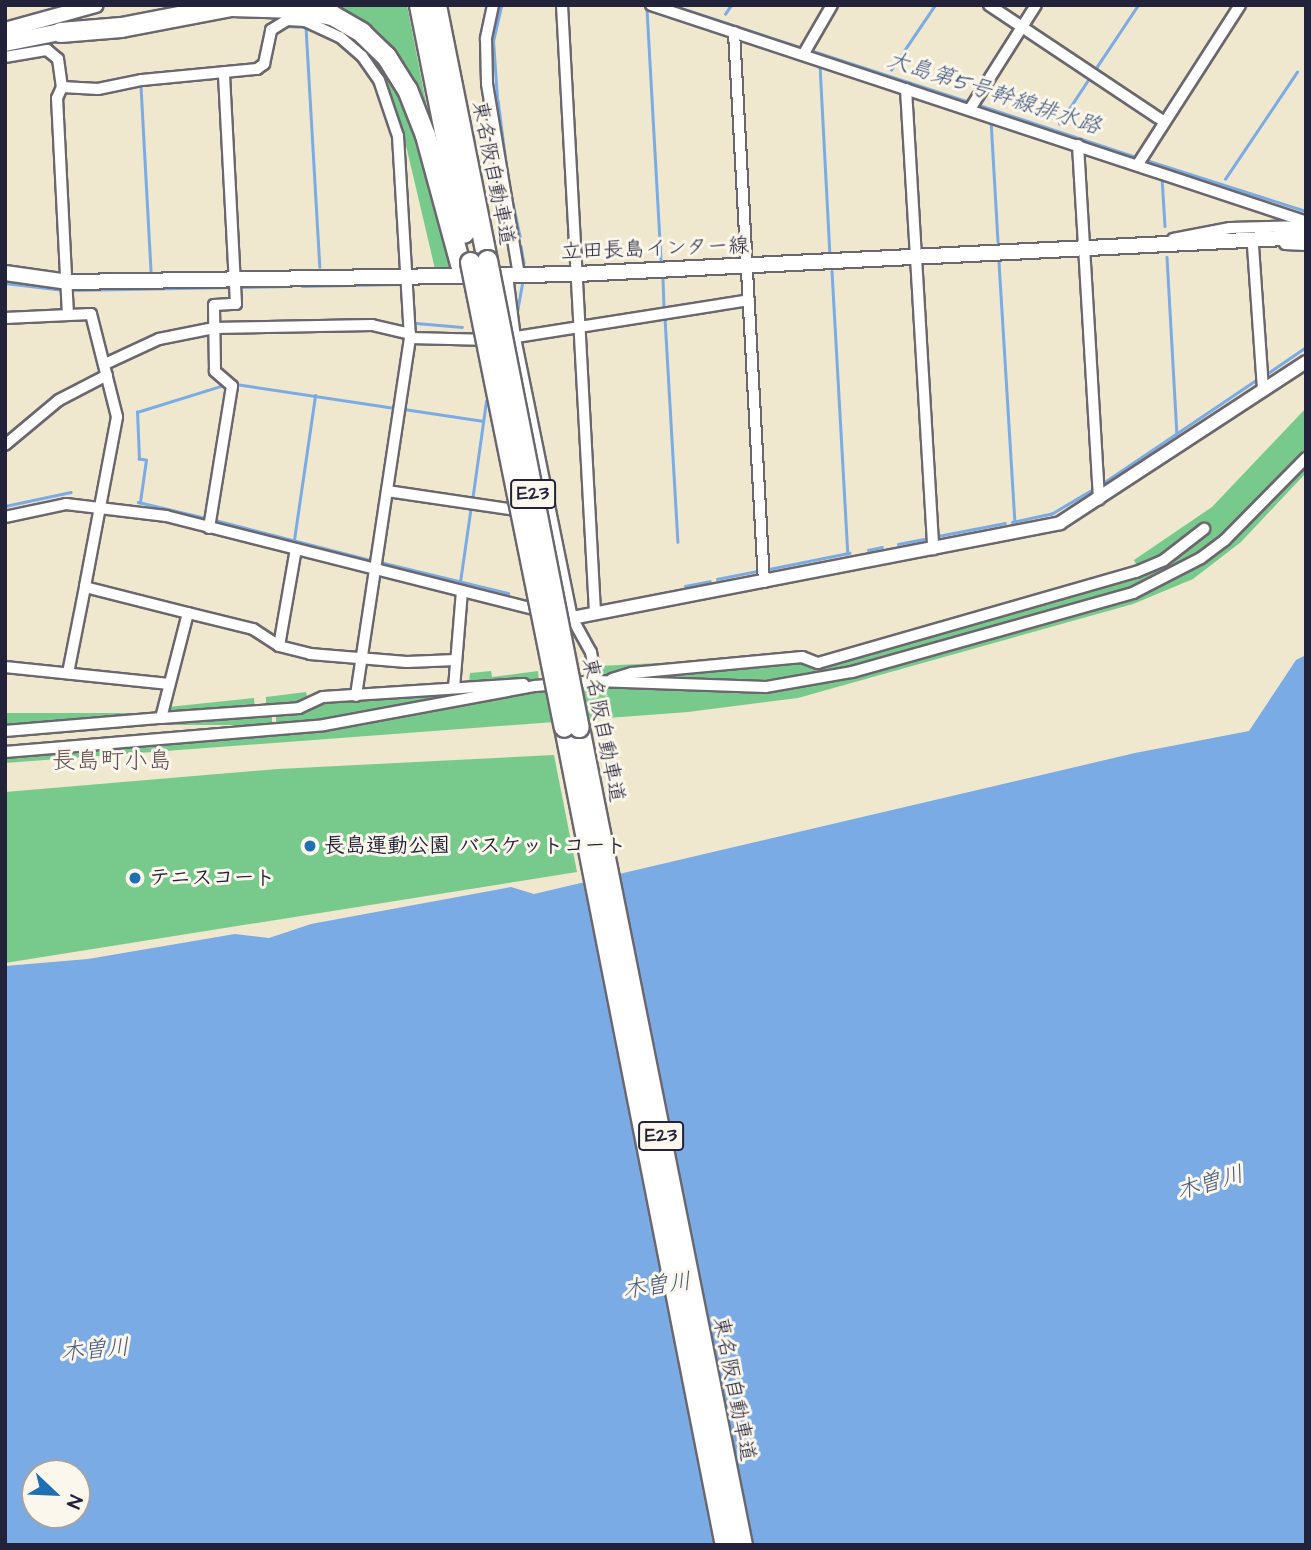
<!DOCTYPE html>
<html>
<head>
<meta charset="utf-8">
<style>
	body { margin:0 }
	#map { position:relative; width:1311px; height:1550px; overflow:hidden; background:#efe8ce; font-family:"Architects Daughter","Klee One",sans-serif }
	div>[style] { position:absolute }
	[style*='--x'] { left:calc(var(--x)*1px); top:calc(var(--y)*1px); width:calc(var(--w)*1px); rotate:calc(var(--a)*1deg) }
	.green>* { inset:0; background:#78ca8c; transform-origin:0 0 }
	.water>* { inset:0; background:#7aabe5 }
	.stream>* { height:2.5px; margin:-1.25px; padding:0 1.25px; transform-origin:1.25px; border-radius:1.25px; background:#7aabe5 }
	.roads { filter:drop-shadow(2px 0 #6a676e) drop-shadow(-2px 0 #6a676e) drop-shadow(0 2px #6a676e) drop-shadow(0 -2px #6a676e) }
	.minor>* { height:10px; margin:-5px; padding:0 5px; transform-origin:5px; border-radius:5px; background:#fff }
	.tertiary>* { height:12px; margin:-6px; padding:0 6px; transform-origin:6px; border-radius:6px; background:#fff }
	.secondary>* { height:14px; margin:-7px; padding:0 7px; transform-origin:7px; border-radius:7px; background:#fff }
	.primary>* { height:16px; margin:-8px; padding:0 8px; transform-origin:8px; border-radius:8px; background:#fff }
	.motorway>* { height:19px; margin:-9.5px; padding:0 9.5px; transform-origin:9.5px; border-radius:9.5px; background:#fff }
	.bridges { filter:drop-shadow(2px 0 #6a676e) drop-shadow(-2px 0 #6a676e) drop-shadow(0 2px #6a676e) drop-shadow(0 -2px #6a676e) }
	.motorway-bridge>* { height:19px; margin:-9.5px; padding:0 9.5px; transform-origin:9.5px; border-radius:9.5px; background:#fff }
	.dots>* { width:19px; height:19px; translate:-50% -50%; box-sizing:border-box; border:4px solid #fbf7ec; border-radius:50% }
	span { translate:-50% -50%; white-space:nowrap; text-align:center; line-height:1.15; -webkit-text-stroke:6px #fbf7ec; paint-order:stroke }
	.shield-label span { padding:2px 5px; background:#fbf7ec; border:2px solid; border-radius:5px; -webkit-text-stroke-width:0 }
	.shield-label { font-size:19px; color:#22223b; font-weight:700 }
	.street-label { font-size:21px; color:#22223b }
	.poi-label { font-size:21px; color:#22223b; font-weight:700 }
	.left { translate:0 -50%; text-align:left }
	.water-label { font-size:23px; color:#45597f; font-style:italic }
	.quarter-label { font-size:24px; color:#655157 }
	.frame { position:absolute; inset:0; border:7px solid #22223b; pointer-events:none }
	.north { position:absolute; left:21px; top:1459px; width:70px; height:70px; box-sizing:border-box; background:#fbf7ec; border:2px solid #a4a2a5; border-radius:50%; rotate:113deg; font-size:19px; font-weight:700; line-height:28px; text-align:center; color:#22223b }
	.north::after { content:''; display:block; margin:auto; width:24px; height:32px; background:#1f6fb2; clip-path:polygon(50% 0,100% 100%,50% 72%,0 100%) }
</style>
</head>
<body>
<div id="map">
	<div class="green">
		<i style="clip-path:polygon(311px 5px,407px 5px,439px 169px,396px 60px)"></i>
		<i style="clip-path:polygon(314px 16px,354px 35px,393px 78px,428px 175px,450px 269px,435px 269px,404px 137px,384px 79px,359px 43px)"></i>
		<i style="clip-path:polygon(1306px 408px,1306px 453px,1199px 555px,1146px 583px,808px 677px,730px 682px,628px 678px,801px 661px,819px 666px,1166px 562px,1210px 528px,1207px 525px,1182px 546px,1138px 568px,1134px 560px,1212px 507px)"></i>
		<i style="clip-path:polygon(1306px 465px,1306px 473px,1241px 542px,1193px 579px,1133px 604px,798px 698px,688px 712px,5px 763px,5px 757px,323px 731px,531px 691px,601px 685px,766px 692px,855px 677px,1136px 598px,1168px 583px,1224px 548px)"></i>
		<i style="clip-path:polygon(679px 662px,679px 668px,606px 676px,599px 672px,599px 666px)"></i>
		<i style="clip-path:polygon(491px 671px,492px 677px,538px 671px,539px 680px,469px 682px,470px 673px)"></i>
		<i style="clip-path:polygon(504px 687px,324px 720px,276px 725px,276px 713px,322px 700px)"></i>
		<i style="clip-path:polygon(306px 692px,308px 700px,295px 705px,266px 707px,266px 697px)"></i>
		<i style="left:254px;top:698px;width:10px;height:89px;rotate:84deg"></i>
		<i style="left:272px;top:713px;width:12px;height:268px;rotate:90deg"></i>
		<i style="clip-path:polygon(554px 755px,577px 872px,5px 963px,5px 792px,278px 769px)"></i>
	</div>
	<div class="water">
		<i style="clip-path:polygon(evenodd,1306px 655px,1306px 1545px,5px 1545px,5px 966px,88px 959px,235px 934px,269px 938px,311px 924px,511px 887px,534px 894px,1135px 753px,1249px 731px,1296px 660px,1306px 655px,35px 1473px,77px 1473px,77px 1515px,35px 1515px,35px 1473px)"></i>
	</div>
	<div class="stream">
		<i style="--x:672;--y:5;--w:138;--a:18.2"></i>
		<i style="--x:647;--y:9;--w:251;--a:86.8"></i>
		<i style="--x:725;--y:14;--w:11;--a:-56"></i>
		<i style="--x:285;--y:26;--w:21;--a:3"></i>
		<i style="--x:306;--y:27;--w:240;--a:86.7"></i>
		<i style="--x:810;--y:50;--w:168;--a:18"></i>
		<i style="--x:820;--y:65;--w:188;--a:87"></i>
		<i style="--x:891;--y:70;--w:78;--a:-55.9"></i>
		<i style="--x:1094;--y:71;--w:79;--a:-56.3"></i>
		<i style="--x:141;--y:86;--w:185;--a:86.9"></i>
		<i style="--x:497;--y:98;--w:57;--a:-94"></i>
		<i style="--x:493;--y:41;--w:37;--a:-77"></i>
		<i style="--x:498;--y:100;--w:71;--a:82.7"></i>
		<i style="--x:976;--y:104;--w:172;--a:18.3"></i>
		<i style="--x:991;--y:120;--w:122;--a:86.7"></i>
		<i style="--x:1059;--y:124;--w:56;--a:-56.6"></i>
		<i style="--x:1146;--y:160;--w:168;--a:17.7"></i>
		<i style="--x:1162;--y:177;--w:49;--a:86.5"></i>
		<i style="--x:1225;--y:179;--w:129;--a:-56.1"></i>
		<i style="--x:509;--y:185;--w:52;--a:77.8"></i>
		<i style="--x:521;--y:246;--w:17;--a:80"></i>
		<i style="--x:1167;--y:257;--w:177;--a:86.8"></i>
		<i style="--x:999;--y:262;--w:259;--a:86.5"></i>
		<i style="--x:832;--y:271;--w:283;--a:86.8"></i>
		<i style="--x:663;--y:279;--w:31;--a:88"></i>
		<i style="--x:5;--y:283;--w:59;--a:6.8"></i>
		<i style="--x:302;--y:286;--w:99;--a:-1.2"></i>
		<i style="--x:241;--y:287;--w:50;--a:-1.1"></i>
		<i style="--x:73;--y:290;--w:159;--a:-1.1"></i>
		<i style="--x:517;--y:312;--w:29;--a:-80"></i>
		<i style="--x:665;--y:318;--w:224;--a:86.7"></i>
		<i style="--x:416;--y:323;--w:46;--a:5"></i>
		<i style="--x:522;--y:344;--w:39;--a:80"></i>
		<i style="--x:1265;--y:375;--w:50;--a:-34.3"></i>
		<i style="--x:236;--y:384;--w:160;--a:8.6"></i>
		<i style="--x:404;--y:409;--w:80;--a:8.6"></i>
		<i style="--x:1103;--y:483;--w:183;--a:-33.9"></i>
		<i style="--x:472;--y:501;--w:101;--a:-82"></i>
		<i style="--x:138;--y:502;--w:70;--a:13.2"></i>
		<i style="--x:140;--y:502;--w:42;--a:-81.9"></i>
		<i style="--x:146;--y:460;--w:7;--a:-172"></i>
		<i style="--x:139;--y:459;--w:47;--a:-92.4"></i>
		<i style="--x:137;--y:412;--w:91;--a:-17.2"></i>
		<i style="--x:5;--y:506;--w:67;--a:-12"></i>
		<i style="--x:215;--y:520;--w:161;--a:14.4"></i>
		<i style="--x:1012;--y:522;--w:40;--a:-12"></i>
		<i style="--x:1051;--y:514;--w:45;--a:-30.5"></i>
		<i style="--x:938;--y:536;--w:68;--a:-11"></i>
		<i style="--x:294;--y:540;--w:146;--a:-81.7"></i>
		<i style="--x:898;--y:544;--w:26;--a:-11"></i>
		<i style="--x:868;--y:550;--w:14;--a:-12"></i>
		<i style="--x:380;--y:562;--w:132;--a:13.6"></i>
		<i style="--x:769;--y:569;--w:82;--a:-11.3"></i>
		<i style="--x:717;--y:579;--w:41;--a:-11.3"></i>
		<i style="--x:460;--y:582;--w:77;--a:-81.8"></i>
		<i style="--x:685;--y:586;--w:25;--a:-11"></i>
	</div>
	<div class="roads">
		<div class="minor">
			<i style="--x:493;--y:5;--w:35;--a:102"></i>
			<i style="--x:486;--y:39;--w:45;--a:88.7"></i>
			<i style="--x:487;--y:84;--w:194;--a:80.5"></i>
			<i style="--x:562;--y:5;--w:609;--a:86.89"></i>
			<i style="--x:651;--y:5;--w:688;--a:18.3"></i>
			<i style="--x:989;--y:5;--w:209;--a:33.7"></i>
			<i style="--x:734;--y:32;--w:551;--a:86.88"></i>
			<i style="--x:803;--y:55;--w:58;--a:-59.9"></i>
			<i style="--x:5;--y:57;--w:43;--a:-9.5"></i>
			<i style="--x:47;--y:50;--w:14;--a:39"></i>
			<i style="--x:58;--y:59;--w:28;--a:82"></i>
			<i style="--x:62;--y:87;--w:12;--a:114"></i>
			<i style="--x:57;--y:98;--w:216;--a:87.1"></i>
			<i style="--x:62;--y:87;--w:36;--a:3"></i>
			<i style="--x:98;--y:89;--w:45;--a:-11.6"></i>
			<i style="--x:142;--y:80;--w:116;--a:-5.5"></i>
			<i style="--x:257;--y:69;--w:9;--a:-36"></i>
			<i style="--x:264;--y:64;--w:35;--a:-78"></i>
			<i style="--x:271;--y:30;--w:19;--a:-32"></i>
			<i style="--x:287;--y:20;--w:18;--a:3"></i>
			<i style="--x:305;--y:21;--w:38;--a:25"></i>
			<i style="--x:340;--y:37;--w:29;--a:41"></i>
			<i style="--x:362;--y:56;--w:29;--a:55"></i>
			<i style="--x:379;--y:80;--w:59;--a:71.3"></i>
			<i style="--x:398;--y:136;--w:202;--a:86.6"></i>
			<i style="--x:410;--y:338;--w:362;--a:98.6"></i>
			<i style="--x:906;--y:89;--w:461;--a:86.6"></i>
			<i style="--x:970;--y:109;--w:123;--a:-57.6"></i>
			<i style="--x:1078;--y:145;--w:355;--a:86.6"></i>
			<i style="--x:1138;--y:164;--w:189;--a:-57.3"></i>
			<i style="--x:1173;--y:239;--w:58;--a:-10.9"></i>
			<i style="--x:1230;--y:228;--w:76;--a:-1.5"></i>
			<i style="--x:1285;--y:244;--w:21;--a:3"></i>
			<i style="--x:1253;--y:246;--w:144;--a:86"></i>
			<i style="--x:507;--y:275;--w:64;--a:82.8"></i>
			<i style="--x:515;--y:338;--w:286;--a:78.5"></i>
			<i style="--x:572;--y:618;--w:39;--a:61"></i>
			<i style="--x:591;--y:652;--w:29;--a:80"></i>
			<i style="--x:5;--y:318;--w:86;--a:-2.7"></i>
			<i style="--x:91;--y:314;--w:106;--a:75.8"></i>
			<i style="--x:117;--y:417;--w:173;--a:100.7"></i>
			<i style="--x:85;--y:587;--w:106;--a:14.2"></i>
			<i style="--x:188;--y:613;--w:108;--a:104.4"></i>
			<i style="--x:161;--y:718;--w:138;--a:-4.1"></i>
			<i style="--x:299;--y:708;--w:26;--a:-25"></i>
			<i style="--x:323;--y:697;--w:201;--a:-3.7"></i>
			<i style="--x:410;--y:338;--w:81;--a:1.4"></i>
			<i style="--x:510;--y:338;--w:242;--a:-9"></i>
			<i style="--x:105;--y:364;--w:60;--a:-24.8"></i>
			<i style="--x:159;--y:339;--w:56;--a:-11.3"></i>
			<i style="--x:214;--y:328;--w:158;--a:-1.1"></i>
			<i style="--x:372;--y:325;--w:39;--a:13"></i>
			<i style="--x:5;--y:445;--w:70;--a:-39.8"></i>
			<i style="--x:59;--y:400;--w:54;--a:-27.5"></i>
			<i style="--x:387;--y:491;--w:136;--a:8.4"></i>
			<i style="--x:5;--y:517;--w:62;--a:-12"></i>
			<i style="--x:66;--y:504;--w:101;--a:6.8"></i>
			<i style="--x:166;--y:516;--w:388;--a:14.2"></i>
			<i style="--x:209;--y:528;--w:144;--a:-80.8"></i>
			<i style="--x:232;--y:386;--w:23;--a:-139"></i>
			<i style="--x:215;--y:371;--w:66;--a:-90.9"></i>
			<i style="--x:214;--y:305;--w:22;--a:-3"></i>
			<i style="--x:236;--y:304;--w:232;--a:-93"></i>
			<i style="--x:188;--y:613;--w:67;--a:13.8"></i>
			<i style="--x:253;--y:629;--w:31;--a:33"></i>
			<i style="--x:279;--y:646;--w:32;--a:14"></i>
			<i style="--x:310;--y:654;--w:97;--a:4.7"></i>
			<i style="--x:407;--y:662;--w:49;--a:-2.3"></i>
			<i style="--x:279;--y:646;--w:98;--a:-80.1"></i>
			<i style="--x:5;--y:667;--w:165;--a:5.9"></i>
			<i style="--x:68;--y:673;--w:88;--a:-78.8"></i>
			<i style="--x:612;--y:679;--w:21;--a:-17"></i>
			<i style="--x:632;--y:673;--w:171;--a:-5.4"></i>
			<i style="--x:802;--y:657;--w:17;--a:21"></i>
			<i style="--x:818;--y:663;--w:331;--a:-16"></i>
			<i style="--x:1136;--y:572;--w:30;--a:-23"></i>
			<i style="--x:1164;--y:560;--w:51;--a:-37.8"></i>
			<i style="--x:454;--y:688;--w:97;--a:-85.3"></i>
			<i style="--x:5;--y:731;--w:157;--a:-4.8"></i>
			<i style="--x:5;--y:752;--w:320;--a:-4.8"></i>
			<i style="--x:324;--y:725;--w:215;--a:-10.5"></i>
			<i style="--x:535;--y:686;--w:61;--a:-4.7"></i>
			<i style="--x:596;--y:681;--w:170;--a:2"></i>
			<i style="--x:766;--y:687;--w:87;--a:-9.9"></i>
			<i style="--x:852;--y:672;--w:292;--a:-15.7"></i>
			<i style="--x:1133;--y:593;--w:76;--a:-27.2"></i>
			<i style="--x:1201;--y:558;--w:30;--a:-37"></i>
			<i style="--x:1225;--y:540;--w:115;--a:-45.4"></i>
		</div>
		<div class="tertiary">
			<i style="--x:572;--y:618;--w:497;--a:-11"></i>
			<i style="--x:1060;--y:523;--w:294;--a:-33.2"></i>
		</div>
		<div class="secondary">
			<i style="--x:5;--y:30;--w:94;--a:-15.4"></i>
			<i style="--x:5;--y:273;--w:64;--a:8.1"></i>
			<i style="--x:68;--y:282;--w:509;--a:-0.9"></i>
			<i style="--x:577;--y:274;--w:730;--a:-2.91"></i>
		</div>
		<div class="primary">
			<i style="--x:5;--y:43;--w:56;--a:-11.3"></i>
		</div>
		<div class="motorway">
			<i style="--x:419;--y:5;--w:232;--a:78.8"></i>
			<i style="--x:436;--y:5;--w:260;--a:78.7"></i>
			<i style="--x:231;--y:6;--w:65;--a:1.8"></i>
			<i style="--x:296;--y:8;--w:37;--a:11"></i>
			<i style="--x:332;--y:15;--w:34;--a:30"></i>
			<i style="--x:361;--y:32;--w:35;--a:44"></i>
			<i style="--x:386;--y:56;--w:39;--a:58"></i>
			<i style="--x:407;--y:89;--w:49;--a:68.6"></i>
			<i style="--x:425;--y:135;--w:134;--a:74.8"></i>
			<i style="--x:60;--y:32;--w:61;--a:-4.7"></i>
			<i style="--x:121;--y:27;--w:116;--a:-10.9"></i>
			<i style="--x:564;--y:727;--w:834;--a:78.87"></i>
			<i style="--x:579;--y:727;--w:834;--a:78.73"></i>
		</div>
	</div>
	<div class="bridges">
		<div class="motorway-bridge">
			<i style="--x:487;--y:260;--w:476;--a:78.9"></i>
			<i style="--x:470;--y:262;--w:474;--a:78.6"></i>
		</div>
	</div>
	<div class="dots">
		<i style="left:310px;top:846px;background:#1f6fb2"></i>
		<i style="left:135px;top:878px;background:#1f6fb2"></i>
	</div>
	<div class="shield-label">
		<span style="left:533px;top:494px">E23</span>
		<span style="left:661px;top:1136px">E23</span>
	</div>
	<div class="street-label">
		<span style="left:493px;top:173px;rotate:79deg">東名阪自動車道</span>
		<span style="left:655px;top:249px;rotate:-2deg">立田長島インター線</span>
		<span style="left:603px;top:730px;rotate:79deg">東名阪自動車道</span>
		<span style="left:734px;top:1389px;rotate:79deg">東名阪自動車道</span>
	</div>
	<div class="poi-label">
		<span class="left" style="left:324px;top:846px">長島運動公園 バスケットコート</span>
		<span class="left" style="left:149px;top:878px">テニスコート</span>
	</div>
	<div class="water-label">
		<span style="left:994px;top:93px;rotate:18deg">大島第5号幹線排水路</span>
		<span style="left:1210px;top:1183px;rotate:-16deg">木曽川</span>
		<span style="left:657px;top:1286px;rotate:-8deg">木曽川</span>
		<span style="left:95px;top:1350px;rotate:-5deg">木曽川</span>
	</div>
	<div class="quarter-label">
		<span style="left:112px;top:762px">長島町小島</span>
	</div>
	<div class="frame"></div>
	<div class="north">N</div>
</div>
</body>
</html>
